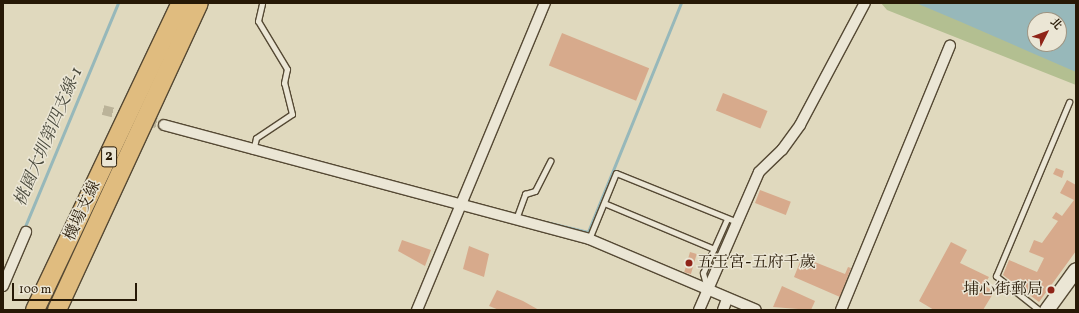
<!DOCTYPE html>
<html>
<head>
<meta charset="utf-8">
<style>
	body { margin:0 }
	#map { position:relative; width:1079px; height:313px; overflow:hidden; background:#e0d9be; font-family:Vollkorn,"Noto Serif TC",serif }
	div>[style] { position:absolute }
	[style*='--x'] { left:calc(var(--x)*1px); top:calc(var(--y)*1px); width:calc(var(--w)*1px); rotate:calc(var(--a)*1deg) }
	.green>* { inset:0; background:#b3bf91 }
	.water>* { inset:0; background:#97b8ba }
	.stream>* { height:2.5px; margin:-1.25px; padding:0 1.25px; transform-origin:1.25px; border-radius:1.25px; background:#97b8ba }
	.building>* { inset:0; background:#d7aa8c; transform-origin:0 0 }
	.street-tunnel>* { height:10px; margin-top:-5px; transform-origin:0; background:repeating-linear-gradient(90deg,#bbb399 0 10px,transparent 0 15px) }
	.roads { filter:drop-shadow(1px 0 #554934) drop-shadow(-1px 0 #554934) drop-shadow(0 1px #554934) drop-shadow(0 -1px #554934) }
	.lane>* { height:5px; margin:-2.5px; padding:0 2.5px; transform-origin:2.5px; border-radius:2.5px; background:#ebe6d5 }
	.street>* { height:10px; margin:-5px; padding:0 5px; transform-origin:5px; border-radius:5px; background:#ebe6d5 }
	.secondary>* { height:14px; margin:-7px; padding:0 7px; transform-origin:7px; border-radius:7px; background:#ebe6d5 }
	.highway>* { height:18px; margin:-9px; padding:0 9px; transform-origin:9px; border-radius:9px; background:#e0bc7f }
	.dots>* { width:11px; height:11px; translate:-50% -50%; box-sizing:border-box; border:2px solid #ebe6d5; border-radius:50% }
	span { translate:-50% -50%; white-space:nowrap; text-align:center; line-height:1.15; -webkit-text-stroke:3px #ebe6d5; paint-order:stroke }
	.shield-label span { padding:1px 3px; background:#ebe6d5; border:1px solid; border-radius:3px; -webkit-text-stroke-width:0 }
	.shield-label { font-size:15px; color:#271906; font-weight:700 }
	.street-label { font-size:16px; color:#271906 }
	.poi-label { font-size:16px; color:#271906 }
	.left { translate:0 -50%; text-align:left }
	.right { translate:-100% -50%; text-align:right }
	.water-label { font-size:17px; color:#49493c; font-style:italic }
	.frame { position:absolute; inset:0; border:4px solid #271906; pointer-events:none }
	.north { position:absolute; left:1027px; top:12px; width:40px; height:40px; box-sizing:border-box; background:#ebe6d5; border:1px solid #9d9482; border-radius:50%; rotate:48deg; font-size:11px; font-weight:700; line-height:16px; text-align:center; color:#271906 }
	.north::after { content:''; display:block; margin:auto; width:14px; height:18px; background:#8f2418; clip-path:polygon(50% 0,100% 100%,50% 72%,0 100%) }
	.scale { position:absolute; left:12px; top:283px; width:125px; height:18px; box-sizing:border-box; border:2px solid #271906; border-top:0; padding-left:5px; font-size:12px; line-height:14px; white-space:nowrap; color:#271906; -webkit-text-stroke:3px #ebe6d5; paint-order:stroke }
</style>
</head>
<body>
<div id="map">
	<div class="green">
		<i style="clip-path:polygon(evenodd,881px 3px,1076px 3px,1076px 85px,887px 10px,881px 3px,1035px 20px,1059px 20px,1059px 44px,1035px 44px,1035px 20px)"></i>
	</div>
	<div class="water">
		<i style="clip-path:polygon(evenodd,916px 3px,1076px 3px,1076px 72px,961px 22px,916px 3px,1035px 20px,1059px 20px,1059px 44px,1035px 44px,1035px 20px)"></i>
	</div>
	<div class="stream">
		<i style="--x:546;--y:222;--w:43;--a:13.4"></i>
		<i style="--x:588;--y:232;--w:247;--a:-67.9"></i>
		<i style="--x:24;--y:229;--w:245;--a:-67.4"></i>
	</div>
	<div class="building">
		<i style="left:562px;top:33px;width:94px;height:35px;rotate:22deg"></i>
		<i style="left:723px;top:93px;width:48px;height:19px;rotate:22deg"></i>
		<i style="clip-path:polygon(1056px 168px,1064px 171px,1062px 178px,1053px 174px)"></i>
		<i style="clip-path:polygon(1067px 180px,1076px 185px,1076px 251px,1039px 302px,1003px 275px,1009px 260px,1037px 272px,1044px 258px,1029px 252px,1034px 240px,1042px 243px,1058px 221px,1052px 218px,1056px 212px,1062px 216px,1074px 200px,1060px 193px)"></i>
		<i style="left:760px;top:190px;width:33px;height:14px;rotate:21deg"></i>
		<i style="clip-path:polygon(402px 240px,431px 250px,425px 266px,398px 251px)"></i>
		<i style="clip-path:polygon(951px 242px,967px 250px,960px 263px,989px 277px,984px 285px,994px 292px,983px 310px,934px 310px,919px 301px)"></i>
		<i style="clip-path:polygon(469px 246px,489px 254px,484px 277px,463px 269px)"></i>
		<i style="left:690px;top:252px;width:7px;height:21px;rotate:16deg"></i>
		<i style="clip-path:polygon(802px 257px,845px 274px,848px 267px,851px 268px,840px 297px,794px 277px)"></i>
		<i style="clip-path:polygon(782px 286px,815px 301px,811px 310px,773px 307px)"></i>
		<i style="clip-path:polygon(497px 290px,523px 301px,539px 310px,499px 310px,489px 306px)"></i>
	</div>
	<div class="street-tunnel">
		<i style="--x:103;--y:110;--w:63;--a:13.8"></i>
	</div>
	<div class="roads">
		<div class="lane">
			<i style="--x:253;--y:151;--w:13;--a:-77"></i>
			<i style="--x:256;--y:138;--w:43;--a:-33.7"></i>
			<i style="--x:292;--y:114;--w:32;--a:-104"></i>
			<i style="--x:284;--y:83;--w:14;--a:-78"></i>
			<i style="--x:287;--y:69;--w:56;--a:-121.1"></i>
			<i style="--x:258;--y:21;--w:18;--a:-77"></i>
			<i style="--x:604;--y:203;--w:119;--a:22.7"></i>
			<i style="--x:516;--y:219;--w:27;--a:-70"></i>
			<i style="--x:525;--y:194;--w:10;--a:-17"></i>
			<i style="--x:535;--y:191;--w:34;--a:-63"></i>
			<i style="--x:589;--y:239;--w:71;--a:-67.8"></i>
			<i style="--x:616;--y:173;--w:131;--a:22"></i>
			<i style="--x:707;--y:288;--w:16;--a:-105"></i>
			<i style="--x:703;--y:273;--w:59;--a:-66"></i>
			<i style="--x:1039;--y:310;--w:55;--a:-141.7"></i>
			<i style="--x:996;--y:276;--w:189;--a:-67.2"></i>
		</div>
		<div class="street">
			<i style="--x:164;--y:125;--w:440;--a:15"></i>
			<i style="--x:589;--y:239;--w:181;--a:23"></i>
			<i style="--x:3;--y:286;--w:59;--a:-66.9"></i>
			<i style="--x:417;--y:310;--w:333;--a:-67.4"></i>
			<i style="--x:699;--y:310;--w:150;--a:-66.5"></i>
			<i style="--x:759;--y:172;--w:32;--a:-44"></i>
			<i style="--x:782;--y:150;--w:31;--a:-54"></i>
			<i style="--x:800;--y:125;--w:138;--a:-62"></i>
			<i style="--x:723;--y:310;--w:12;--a:-70"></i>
			<i style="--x:841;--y:310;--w:286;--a:-67.6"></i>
		</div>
		<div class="secondary">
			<i style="--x:1047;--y:310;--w:49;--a:-54.1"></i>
		</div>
		<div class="highway">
			<i style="--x:35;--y:310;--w:340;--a:-64.6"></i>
			<i style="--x:57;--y:310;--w:338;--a:-65.2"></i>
		</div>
	</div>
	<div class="dots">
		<i style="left:689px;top:263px;background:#8f2418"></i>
		<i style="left:1051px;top:290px;background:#8f2418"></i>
	</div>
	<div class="shield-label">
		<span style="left:109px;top:157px">2</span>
	</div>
	<div class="street-label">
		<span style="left:83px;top:211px;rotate:-65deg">機場支線</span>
	</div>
	<div class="poi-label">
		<span class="left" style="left:697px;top:263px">五王宮-五府千歲</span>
		<span class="right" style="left:1043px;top:290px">埔心街郵局</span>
	</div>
	<div class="water-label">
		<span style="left:49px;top:137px;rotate:-67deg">桃園大圳第四支線-1</span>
	</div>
	<div class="frame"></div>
	<div class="north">北</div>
	<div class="scale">100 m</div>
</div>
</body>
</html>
